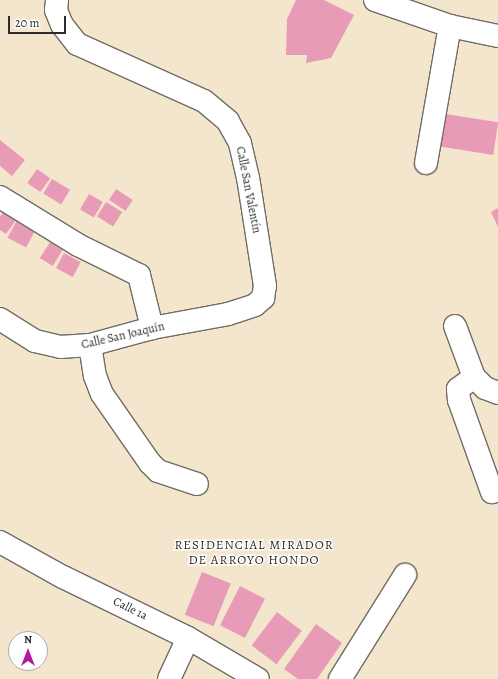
<!DOCTYPE html>
<html>
<head>
<meta charset="utf-8">
<style>
	body { margin:0 }
	#map { position:relative; width:498px; height:679px; overflow:hidden; background:#f3e6cd; font-family:Alegreya,serif }
	div>[style] { position:absolute }
	[style*='--x'] { left:calc(var(--x)*1px); top:calc(var(--y)*1px); width:calc(var(--w)*1px); rotate:calc(var(--a)*1deg) }
	.building>* { inset:0; background:#e89bb6; transform-origin:0 0 }
	.roads { filter:drop-shadow(1px 0 #716c64) drop-shadow(-1px 0 #716c64) drop-shadow(0 1px #716c64) drop-shadow(0 -1px #716c64) }
	.minor>* { height:22px; margin:-11px; padding:0 11px; transform-origin:11px; border-radius:11px; background:#fff }
	span { translate:-50% -50%; white-space:nowrap; text-align:center; line-height:1.15; -webkit-text-stroke:3px #fff; paint-order:stroke }
	.street-label { font-size:12px; color:#2b2b2b }
	.neighbourhood-label { font-size:13px; color:#2b2b2b; letter-spacing:1px }
	.north { position:absolute; left:8px; top:631px; width:40px; height:40px; box-sizing:border-box; background:#fff; border:1px solid #aaa; border-radius:50%; rotate:0deg; font-size:11px; font-weight:700; line-height:16px; text-align:center; color:#2b2b2b }
	.north::after { content:''; display:block; margin:auto; width:14px; height:18px; background:#b5179e; clip-path:polygon(50% 0,100% 100%,50% 72%,0 100%) }
	.scale { position:absolute; left:8px; top:16px; width:58px; height:18px; box-sizing:border-box; border:2px solid #2b2b2b; border-top:0; padding-left:5px; font-size:12px; line-height:14px; white-space:nowrap; color:#2b2b2b; -webkit-text-stroke:3px #fff; paint-order:stroke }
</style>
</head>
<body>
<div id="map">
	<div class="building">
		<i style="clip-path:polygon(296px 0,324px 0,354px 15px,331px 58px,306px 63px,307px 55px,286px 55px,287px 19px)"></i>
		<i style="left:439px;top:113px;width:60px;height:33px;rotate:9deg"></i>
		<i style="clip-path:polygon(0 140px,25px 160px,12px 176px,0 166px)"></i>
		<i style="left:37px;top:169px;width:16px;height:17px;rotate:35deg"></i>
		<i style="left:52px;top:179px;width:21px;height:17px;rotate:31deg"></i>
		<i style="left:116px;top:189px;width:20px;height:13px;rotate:33deg"></i>
		<i style="left:89px;top:194px;width:16px;height:18px;rotate:30deg"></i>
		<i style="left:106px;top:202px;width:19px;height:17px;rotate:32deg"></i>
		<i style="clip-path:polygon(498px 208px,498px 227px,491px 212px)"></i>
		<i style="clip-path:polygon(3px 212px,16px 220px,6px 234px,0 230px,0 217px)"></i>
		<i style="left:17px;top:220px;width:21px;height:20px;rotate:28deg"></i>
		<i style="left:50px;top:242px;width:15px;height:19px;rotate:32deg"></i>
		<i style="left:64px;top:253px;width:19px;height:17px;rotate:28deg"></i>
		<i style="left:202px;top:572px;width:31px;height:46px;rotate:22deg"></i>
		<i style="left:240px;top:586px;width:28px;height:44px;rotate:27deg"></i>
		<i style="left:277px;top:612px;width:31px;height:42px;rotate:37deg"></i>
		<i style="clip-path:polygon(316px 624px,342px 643px,317px 679px,298px 679px,284px 669px)"></i>
	</div>
	<div class="roads">
		<div class="minor">
			<i style="--x:375;--y:0;--w:79;--a:19.1"></i>
			<i style="--x:450;--y:26;--w:49;--a:11.8"></i>
			<i style="--x:426;--y:163;--w:139;--a:-80.1"></i>
			<i style="--x:0;--y:197;--w:92;--a:31.6"></i>
			<i style="--x:78;--y:245;--w:68;--a:26.2"></i>
			<i style="--x:139;--y:275;--w:55;--a:76.2"></i>
			<i style="--x:0;--y:319;--w:41;--a:32.2"></i>
			<i style="--x:35;--y:341;--w:26;--a:13"></i>
			<i style="--x:60;--y:347;--w:30;--a:-4"></i>
			<i style="--x:90;--y:345;--w:64;--a:-15.3"></i>
			<i style="--x:152;--y:328;--w:77;--a:-10.4"></i>
			<i style="--x:228;--y:314;--w:28;--a:-18"></i>
			<i style="--x:255;--y:305;--w:11;--a:-41"></i>
			<i style="--x:263;--y:298;--w:12;--a:-81"></i>
			<i style="--x:265;--y:286;--w:109;--a:-98.9"></i>
			<i style="--x:248;--y:178;--w:36;--a:-103"></i>
			<i style="--x:240;--y:143;--w:25;--a:-119"></i>
			<i style="--x:228;--y:121;--w:31;--a:-140"></i>
			<i style="--x:204;--y:101;--w:139;--a:-155.8"></i>
			<i style="--x:77;--y:44;--w:24;--a:-128"></i>
			<i style="--x:62;--y:25;--w:16;--a:-112"></i>
			<i style="--x:56;--y:10;--w:10;--a:-84"></i>
			<i style="--x:455;--y:326;--w:54;--a:69.6"></i>
			<i style="--x:474;--y:377;--w:16;--a:45"></i>
			<i style="--x:485;--y:388;--w:14;--a:21"></i>
			<i style="--x:90;--y:345;--w:31;--a:81"></i>
			<i style="--x:95;--y:376;--w:19;--a:69"></i>
			<i style="--x:102;--y:394;--w:84;--a:55.2"></i>
			<i style="--x:150;--y:463;--w:11;--a:45"></i>
			<i style="--x:158;--y:471;--w:41;--a:18.4"></i>
			<i style="--x:474;--y:377;--w:20;--a:143"></i>
			<i style="--x:458;--y:389;--w:11;--a:85"></i>
			<i style="--x:459;--y:400;--w:98;--a:70.3"></i>
			<i style="--x:0;--y:542;--w:72;--a:29.1"></i>
			<i style="--x:63;--y:577;--w:139;--a:26"></i>
			<i style="--x:188;--y:638;--w:81;--a:30.4"></i>
			<i style="--x:169;--y:679;--w:45;--a:-65.1"></i>
			<i style="--x:340;--y:679;--w:123;--a:-58"></i>
		</div>
	</div>
	<div class="street-label">
		<span style="left:248px;top:190px;rotate:79deg">Calle San Valentín</span>
		<span style="left:123px;top:336px;rotate:-13deg">Calle San Joaquín</span>
		<span style="left:130px;top:609px;rotate:26deg">Calle 1a</span>
	</div>
	<div class="neighbourhood-label">
		<span style="left:254px;top:553px">RESIDENCIAL MIRADOR<br>DE ARROYO HONDO</span>
	</div>
	<div class="north">N</div>
	<div class="scale">20 m</div>
</div>
</body>
</html>
